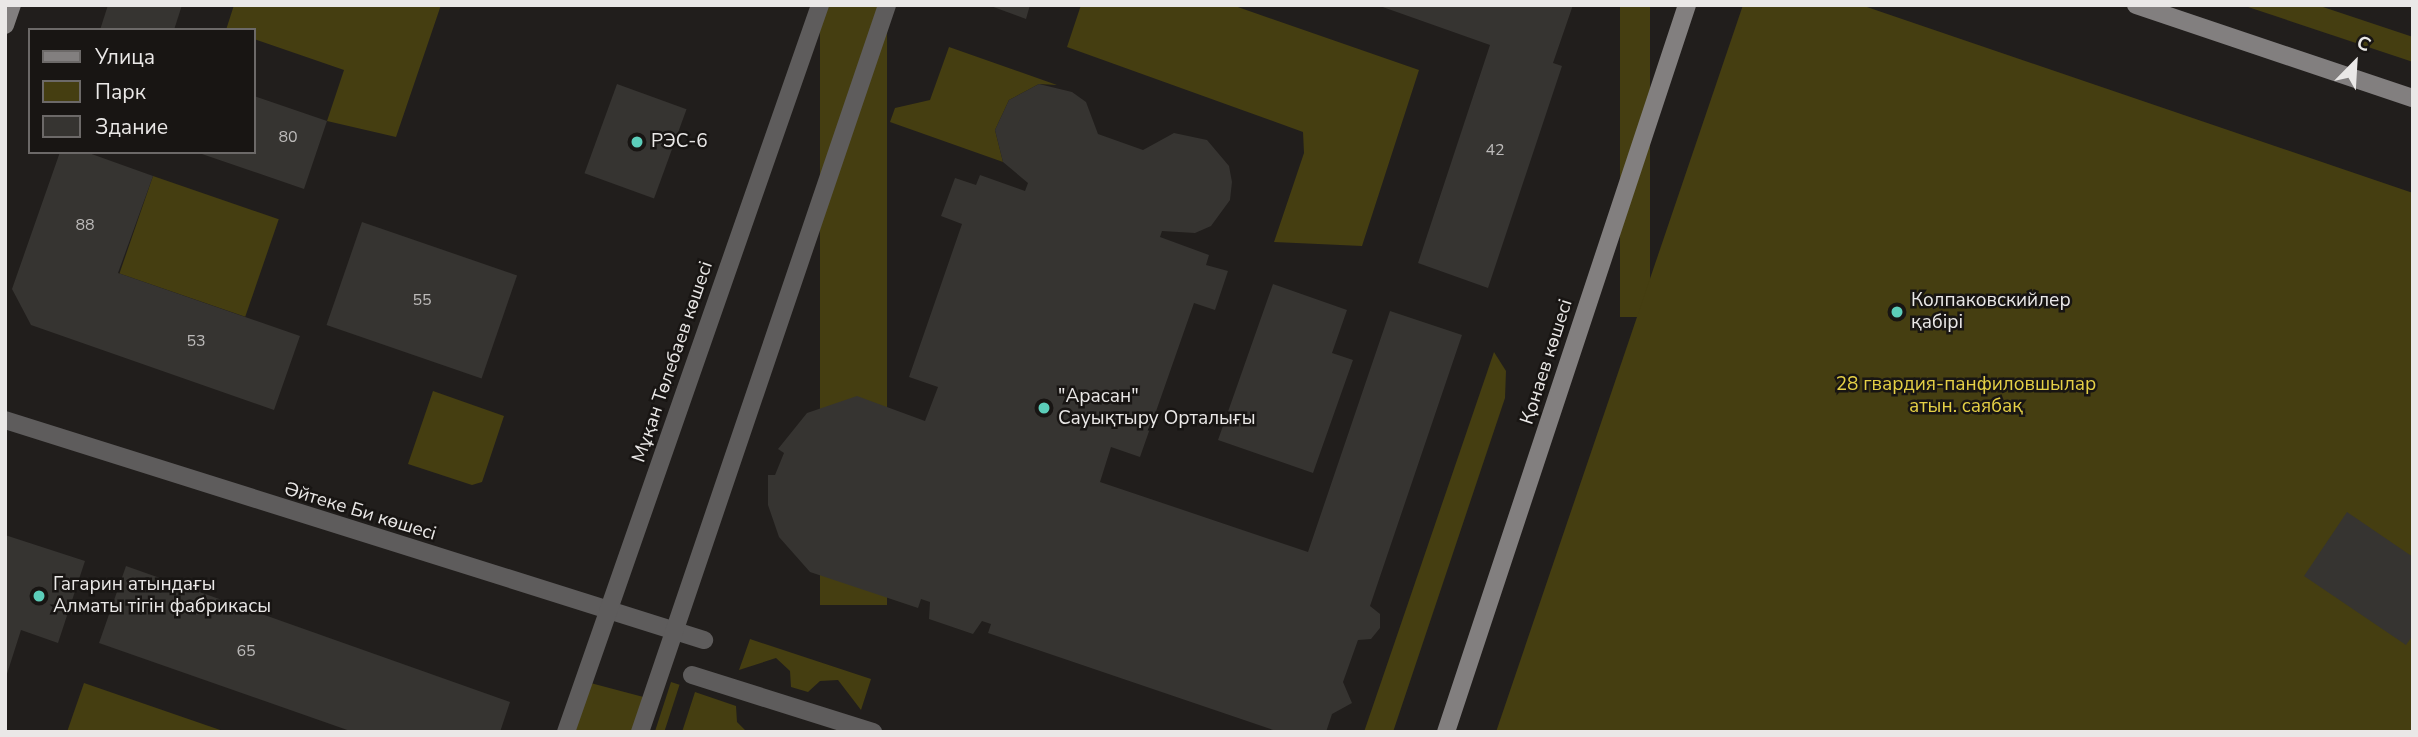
<!DOCTYPE html>
<html>
<head>
<meta charset="utf-8">
<style>
	body { margin:0 }
	#map { position:relative; width:2418px; height:737px; overflow:hidden; background:#211e1c; font-family:"Nunito Sans",sans-serif }
	div>[style] { position:absolute }
	[style*='--x'] { left:calc(var(--x)*1px); top:calc(var(--y)*1px); width:calc(var(--w)*1px); rotate:calc(var(--a)*1deg) }
	.green>* { inset:0; background:#453e11; transform-origin:0 0 }
	.building>* { inset:0; background:#363431; transform-origin:0 0 }
	.street>* { height:18px; margin:-9px; padding:0 9px; transform-origin:9px; border-radius:9px; background:#5e5c5c }
	.secondary>* { height:18px; margin:-9px; padding:0 9px; transform-origin:9px; border-radius:9px; background:#827f7f }
	.dots>* { width:19px; height:19px; translate:-50% -50%; box-sizing:border-box; border:4px solid #181513; border-radius:50% }
	span { translate:-50% -50%; white-space:nowrap; text-align:center; line-height:1.15; -webkit-text-stroke:5px #181513; paint-order:stroke }
	.number-label { font-size:16px; color:#bdbbba }
	.number-label span { -webkit-text-stroke-width:0 }
	.poi-label { font-size:19px; color:#eae8e7 }
	.left { translate:0 -50%; text-align:left }
	.street-label { font-size:19px; color:#eae8e7 }
	.park-label { font-size:19px; color:#e5d046 }
	.frame { position:absolute; inset:0; border:7px solid #eae8e7; pointer-events:none }
	.legend { position:absolute; left:28px; top:28px; width:228px; height:126px; box-sizing:border-box; background:#181513; border:2px solid #6c6968; margin:0; padding:9px 12px; list-style:none; font-size:21px; color:#eae8e7 }
	.legend li { display:flex; align-items:center; gap:14px; height:35px }
	.legend b { width:35px; border:2px solid #6c6968 }
	.north { position:absolute; left:2320px; top:28px; width:70px; height:70px; -webkit-text-stroke:5px #181513; paint-order:stroke; rotate:24deg; font-size:19px; font-weight:700; line-height:28px; text-align:center; color:#eae8e7 }
	.north::after { content:''; display:block; margin:auto; width:24px; height:32px; background:#eae8e7; clip-path:polygon(50% 0,100% 100%,50% 72%,0 100%) }
</style>
</head>
<body>
<div id="map">
	<div class="green">
		<i style="clip-path:polygon(234px 5px,441px 5px,396px 137px,327px 121px,344px 70px,254px 39px,254px 30px,226px 30px)"></i>
		<i style="left:820px;top:5px;width:67px;height:600px"></i>
		<i style="clip-path:polygon(1081px 5px,1232px 5px,1419px 70px,1362px 246px,1274px 242px,1304px 153px,1303px 132px,1067px 47px)"></i>
		<i style="left:1620px;top:5px;width:30px;height:312px"></i>
		<i style="clip-path:polygon(1743px 5px,1861px 5px,2413px 193px,2413px 732px,1496px 732px)"></i>
		<i style="clip-path:polygon(2242px 5px,2317px 5px,2413px 37px,2413px 62px)"></i>
		<i style="clip-path:polygon(949px 47px,1057px 85px,1039px 84px,1009px 100px,995px 130px,1003px 162px,890px 122px,895px 108px,930px 100px)"></i>
		<i style="left:153px;top:176px;width:133px;height:103px;rotate:19deg"></i>
		<i style="clip-path:polygon(1494px 352px,1506px 371px,1505px 398px,1393px 732px,1364px 732px)"></i>
		<i style="clip-path:polygon(433px 391px,504px 416px,482px 482px,472px 485px,408px 464px)"></i>
		<i style="clip-path:polygon(750px 639px,871px 679px,861px 710px,838px 680px,820px 681px,808px 692px,791px 687px,790px 671px,776px 658px,739px 670px)"></i>
		<i style="clip-path:polygon(583px 681px,651px 699px,640px 732px,566px 732px)"></i>
		<i style="left:671px;top:682px;width:9px;height:53px;rotate:18deg"></i>
		<i style="clip-path:polygon(84px 683px,226px 732px,67px 732px)"></i>
		<i style="clip-path:polygon(695px 692px,736px 706px,737px 722px,747px 732px,682px 732px)"></i>
	</div>
	<div class="building">
		<i style="clip-path:polygon(108px 5px,182px 5px,174px 30px,100px 30px)"></i>
		<i style="clip-path:polygon(988px 5px,1030px 5px,1026px 19px)"></i>
		<i style="clip-path:polygon(1377px 5px,1573px 5px,1553px 63px,1562px 66px,1488px 288px,1418px 263px,1490px 45px)"></i>
		<i style="left:617px;top:84px;width:74px;height:95px;rotate:20deg"></i>
		<i style="clip-path:polygon(1039px 84px,1072px 92px,1086px 102px,1098px 134px,1143px 150px,1174px 133px,1207px 140px,1229px 166px,1232px 182px,1230px 200px,1211px 226px,1195px 233px,1162px 231px,1160px 237px,1209px 255px,1206px 265px,1228px 271px,1215px 310px,1194px 303px,1140px 457px,1111px 447px,1100px 482px,1308px 552px,1390px 311px,1462px 335px,1370px 606px,1380px 614px,1380px 628px,1371px 639px,1358px 640px,1343px 682px,1352px 703px,1332px 714px,1326px 732px,1279px 732px,988px 633px,991px 624px,982px 621px,973px 634px,929px 619px,930px 602px,921px 599px,918px 608px,810px 572px,779px 537px,768px 505px,768px 475px,775px 475px,784px 453px,778px 449px,807px 413px,857px 396px,925px 421px,938px 387px,909px 377px,962px 224px,941px 216px,955px 178px,976px 185px,980px 175px,1025px 191px,1028px 183px,1003px 162px,995px 130px,1009px 100px)"></i>
		<i style="clip-path:polygon(254px 96px,327px 121px,304px 189px,199px 153px,254px 152px)"></i>
		<i style="clip-path:polygon(60px 152px,86px 152px,153px 176px,118px 273px,300px 336px,274px 410px,31px 325px,12px 289px)"></i>
		<i style="left:362px;top:222px;width:164px;height:109px;rotate:19deg"></i>
		<i style="clip-path:polygon(1273px 284px,1347px 310px,1332px 353px,1353px 360px,1313px 473px,1218px 440px)"></i>
		<i style="clip-path:polygon(2347px 512px,2413px 557px,2413px 635px,2406px 645px,2304px 576px)"></i>
		<i style="clip-path:polygon(5px 535px,85px 561px,58px 643px,21px 630px,6px 677px)"></i>
		<i style="clip-path:polygon(126px 566px,510px 702px,500px 732px,353px 732px,99px 643px)"></i>
	</div>
	<div class="street">
		<i style="--x:5;--y:420;--w:733;--a:17.47"></i>
		<i style="--x:692;--y:675;--w:190;--a:17.5"></i>
		<i style="--x:566;--y:732;--w:770;--a:-70.74"></i>
		<i style="--x:640;--y:732;--w:768;--a:-71.23"></i>
	</div>
	<div class="secondary">
		<i style="--x:2136;--y:5;--w:292;--a:18.6"></i>
		<i style="--x:5;--y:25;--w:21;--a:-71"></i>
		<i style="--x:1446;--y:732;--w:766;--a:-71.66"></i>
	</div>
	<div class="dots">
		<i style="left:637px;top:142px;background:#5cceba"></i>
		<i style="left:1897px;top:312px;background:#5cceba"></i>
		<i style="left:1044px;top:408px;background:#5cceba"></i>
		<i style="left:39px;top:596px;background:#5cceba"></i>
	</div>
	<div class="number-label">
		<span style="left:288px;top:137px">80</span>
		<span style="left:1495px;top:150px">42</span>
		<span style="left:85px;top:225px">88</span>
		<span style="left:422px;top:300px">55</span>
		<span style="left:196px;top:341px">53</span>
		<span style="left:246px;top:651px">65</span>
	</div>
	<div class="poi-label">
		<span class="left" style="left:651px;top:142px">РЭС-6</span>
		<span class="left" style="left:1911px;top:312px">Колпаковскийлер<br>қабірі</span>
		<span class="left" style="left:1058px;top:408px">"Арасан"<br>Сауықтыру Орталығы</span>
		<span class="left" style="left:53px;top:596px">Гагарин атындағы<br>Алматы тігін фабрикасы</span>
	</div>
	<div class="street-label">
		<span style="left:673px;top:362px;rotate:-71deg">Мұқан Төлебаев көшесі</span>
		<span style="left:1547px;top:362px;rotate:-72deg">Қонаев көшесі</span>
		<span style="left:360px;top:512px;rotate:17deg">Әйтеке Би көшесі</span>
	</div>
	<div class="park-label">
		<span style="left:1966px;top:396px">28 гвардия-панфиловшылар<br>атын. саябақ</span>
	</div>
	<div class="frame"></div>
	<ul class="legend">
	<li><b style="height:9px;background:#827f7f"></b>Улица</li>
	<li><b style="height:19px;background:#453e11"></b>Парк</li>
	<li><b style="height:19px;background:#363431"></b>Здание</li>
	</ul>
	<div class="north">С</div>
</div>
</body>
</html>
